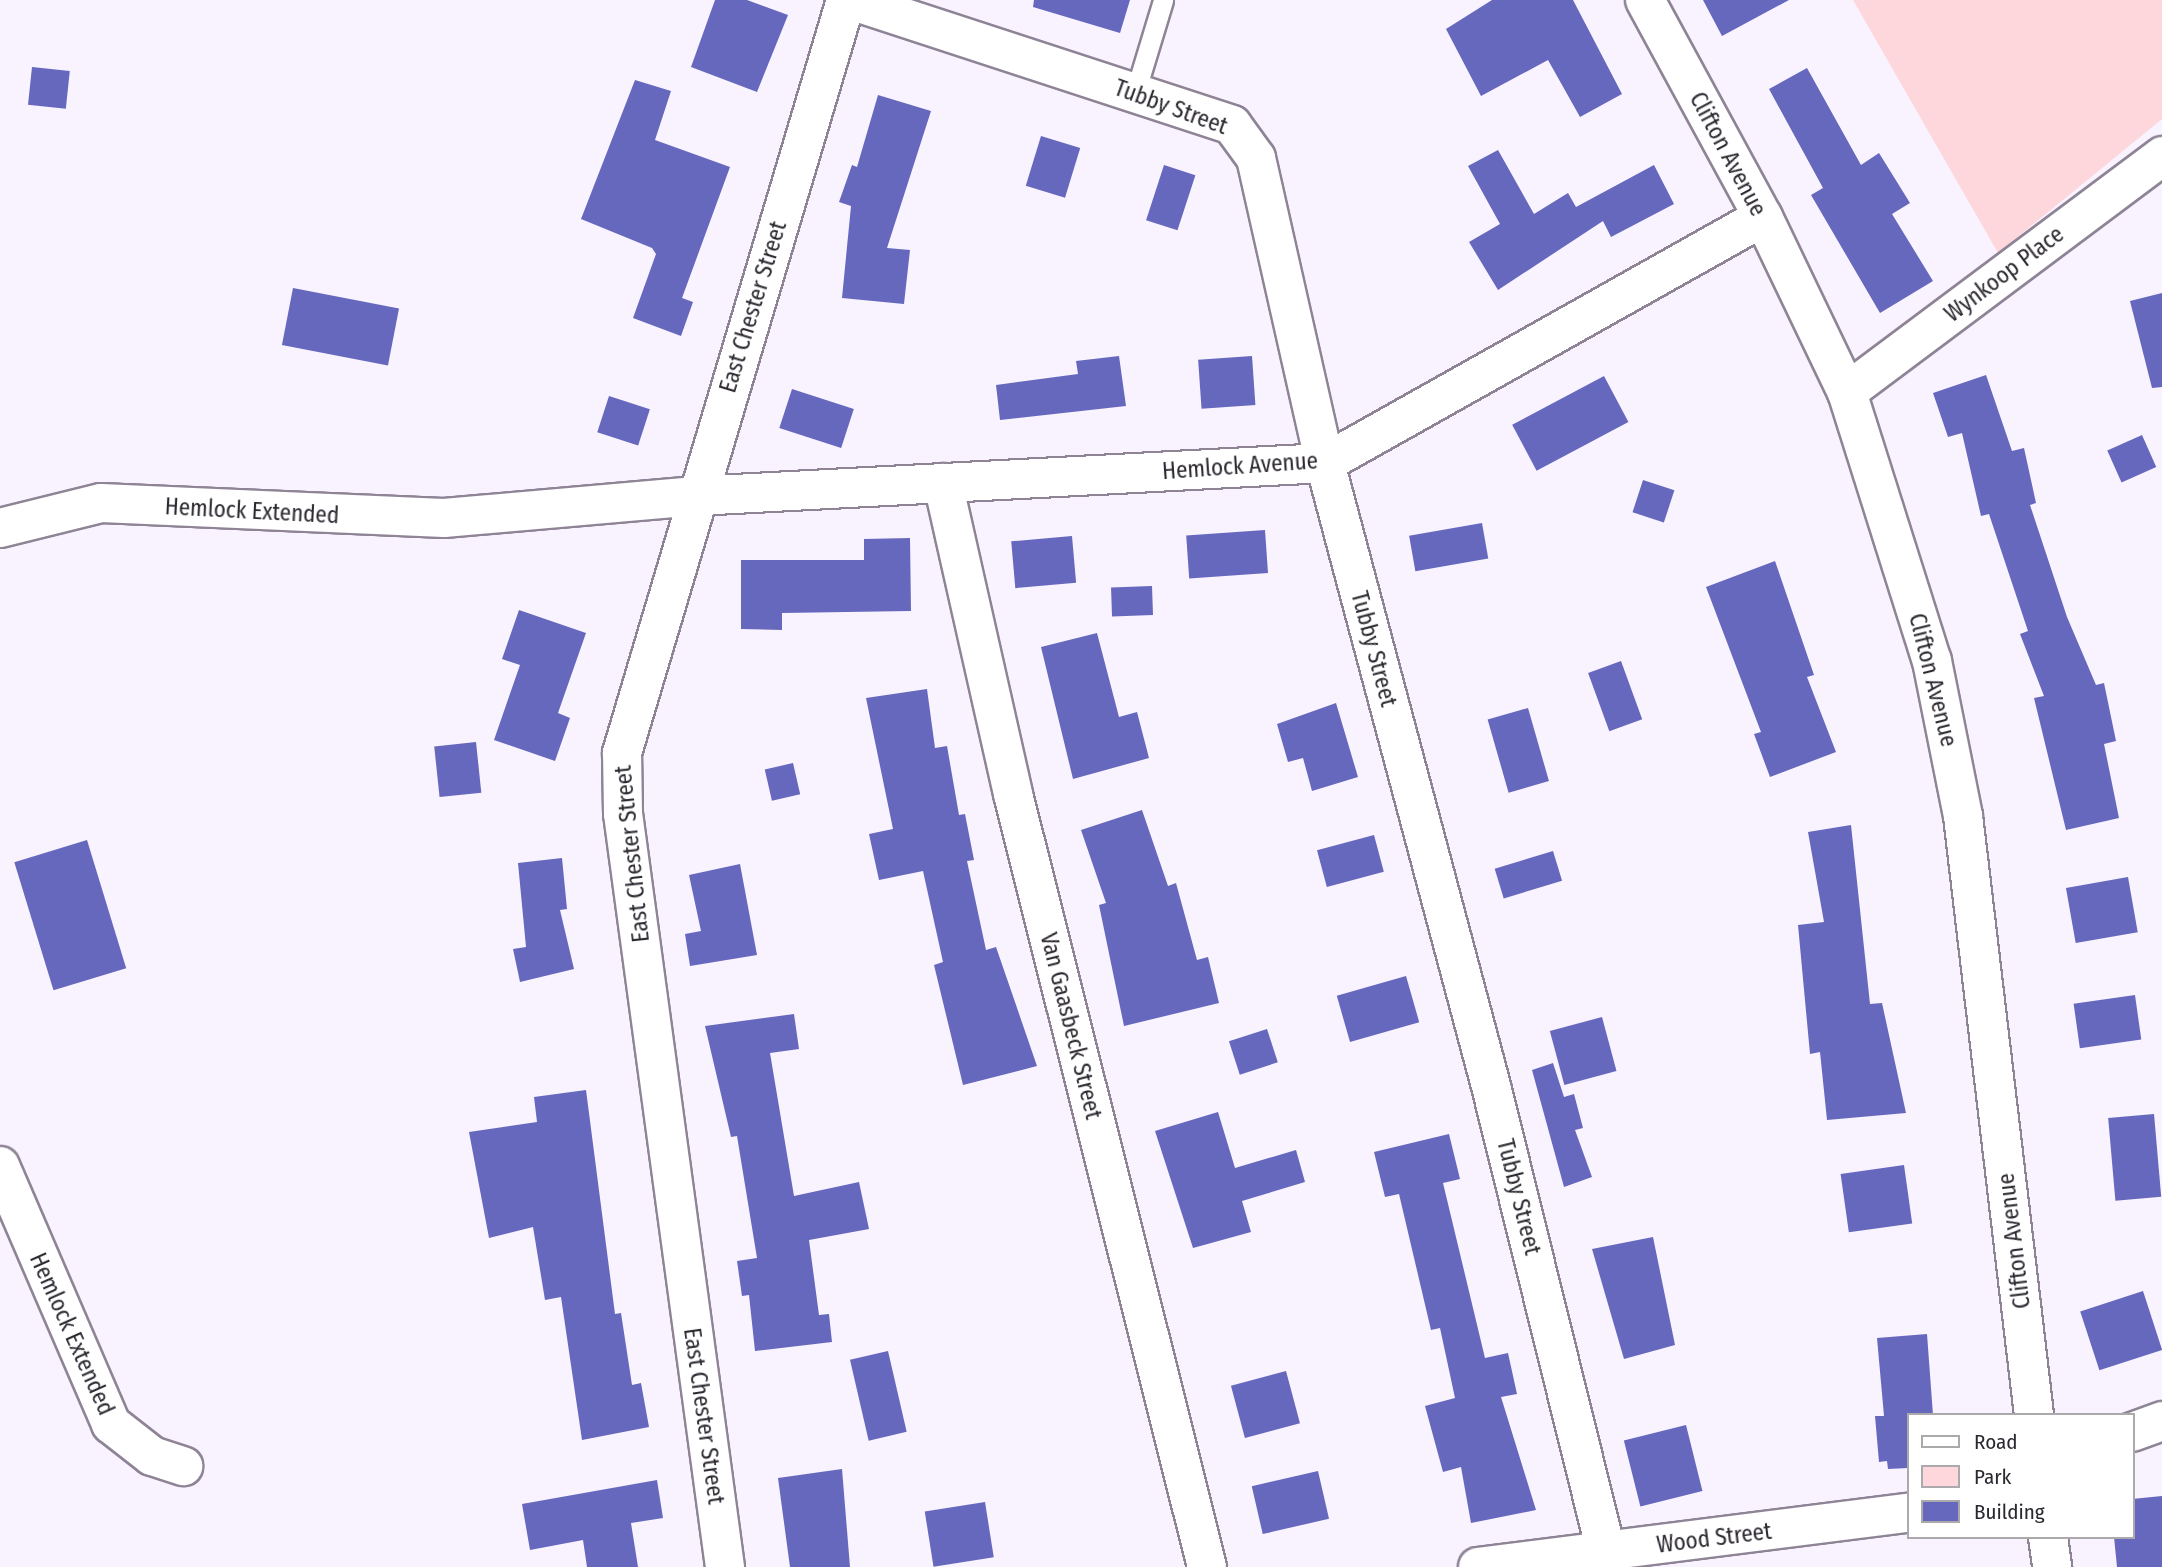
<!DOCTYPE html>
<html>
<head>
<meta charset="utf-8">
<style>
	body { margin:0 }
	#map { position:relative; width:2162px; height:1567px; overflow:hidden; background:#f9f2ff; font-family:"Fira Sans Condensed",sans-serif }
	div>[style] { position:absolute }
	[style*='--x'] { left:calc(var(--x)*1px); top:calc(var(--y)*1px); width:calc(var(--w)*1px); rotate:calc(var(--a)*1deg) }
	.green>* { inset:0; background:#fed7dc }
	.building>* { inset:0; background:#6568bd; transform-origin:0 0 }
	.roads { filter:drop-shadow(2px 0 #8e8496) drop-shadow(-2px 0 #8e8496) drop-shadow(0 2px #8e8496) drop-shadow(0 -2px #8e8496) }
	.service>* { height:19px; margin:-9.5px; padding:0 9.5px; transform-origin:9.5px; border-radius:9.5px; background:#fff }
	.minor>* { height:38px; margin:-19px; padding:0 19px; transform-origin:19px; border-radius:19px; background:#fff }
	.secondary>* { height:38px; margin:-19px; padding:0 19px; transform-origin:19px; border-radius:19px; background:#fff }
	span { translate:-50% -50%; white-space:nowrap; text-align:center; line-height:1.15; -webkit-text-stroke:7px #fff; paint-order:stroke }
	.street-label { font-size:23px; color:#2c2830 }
	.legend { position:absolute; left:1907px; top:1413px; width:228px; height:126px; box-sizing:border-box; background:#fff; border:2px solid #aba9ac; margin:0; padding:9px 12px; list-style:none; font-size:21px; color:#2c2830 }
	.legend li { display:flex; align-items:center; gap:14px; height:35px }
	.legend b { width:35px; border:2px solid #aba9ac }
</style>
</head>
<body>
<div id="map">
	<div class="green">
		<i style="clip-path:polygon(1853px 0,2162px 0,2162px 119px,1998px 253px)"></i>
	</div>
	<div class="building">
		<i style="clip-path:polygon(715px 0,747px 0,788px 15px,757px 92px,691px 67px)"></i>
		<i style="clip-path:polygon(1034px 0,1130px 0,1120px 33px,1033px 7px)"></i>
		<i style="clip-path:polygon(1492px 0,1573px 0,1622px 94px,1580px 117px,1548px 60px,1481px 96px,1446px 29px)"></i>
		<i style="clip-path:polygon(1703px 0,1789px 0,1722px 36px)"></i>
		<i style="left:32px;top:67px;width:38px;height:38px;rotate:6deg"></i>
		<i style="clip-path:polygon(1807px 68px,1861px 165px,1879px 153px,1910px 203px,1892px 214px,1933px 281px,1880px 313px,1811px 195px,1823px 188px,1769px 89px)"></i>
		<i style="clip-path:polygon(635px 80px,671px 91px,655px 140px,730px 167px,682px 298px,693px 302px,681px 336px,633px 318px,656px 254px,652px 248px,581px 219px)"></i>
		<i style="clip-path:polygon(878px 95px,931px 111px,887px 248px,910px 250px,904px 304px,842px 298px,851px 206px,839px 202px,852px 165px,857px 167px)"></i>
		<i style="left:1041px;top:136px;width:41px;height:52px;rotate:17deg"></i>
		<i style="clip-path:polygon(1498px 150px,1534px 214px,1568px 193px,1576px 207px,1654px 165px,1674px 204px,1611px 237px,1603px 221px,1498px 290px,1469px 242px,1500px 224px,1468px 166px)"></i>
		<i style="left:1164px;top:165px;width:33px;height:58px;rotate:18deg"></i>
		<i style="left:293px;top:288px;width:108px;height:58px;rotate:11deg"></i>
		<i style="clip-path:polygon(2162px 293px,2162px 387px,2152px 388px,2130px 301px)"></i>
		<i style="clip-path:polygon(1119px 356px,1126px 406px,1000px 420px,996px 385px,1078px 374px,1076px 361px)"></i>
		<i style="left:1252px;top:356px;width:49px;height:54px;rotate:86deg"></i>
		<i style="clip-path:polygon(1986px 375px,2012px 451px,2024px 448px,2036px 503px,2030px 505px,2067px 617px,2096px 685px,2104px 683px,2116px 741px,2104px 744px,2119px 818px,2066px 830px,2034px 698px,2044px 696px,2020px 634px,2028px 631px,1989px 514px,1981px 516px,1962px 433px,1948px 437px,1933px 393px)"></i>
		<i style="left:1604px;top:376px;width:52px;height:104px;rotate:62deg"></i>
		<i style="left:792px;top:389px;width:65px;height:41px;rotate:18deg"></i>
		<i style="left:609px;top:396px;width:43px;height:38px;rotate:18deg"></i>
		<i style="left:2142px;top:435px;width:35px;height:38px;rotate:66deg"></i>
		<i style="left:1643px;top:480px;width:33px;height:34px;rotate:18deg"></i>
		<i style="left:1482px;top:523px;width:36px;height:74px;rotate:80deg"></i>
		<i style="left:1265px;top:530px;width:43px;height:79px;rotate:86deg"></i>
		<i style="left:1072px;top:536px;width:47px;height:61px;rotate:85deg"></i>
		<i style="clip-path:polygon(910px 538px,911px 611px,782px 613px,782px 630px,741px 629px,741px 560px,864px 560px,864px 539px)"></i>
		<i style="clip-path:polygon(1775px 561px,1814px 675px,1807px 677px,1836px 752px,1770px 777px,1754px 734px,1761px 732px,1706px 587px)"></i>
		<i style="left:1152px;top:586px;width:29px;height:41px;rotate:88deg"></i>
		<i style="clip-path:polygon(519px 610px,586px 633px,558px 713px,570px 718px,555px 761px,494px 740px,520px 665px,502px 659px)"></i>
		<i style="clip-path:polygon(1097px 633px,1119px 717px,1137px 712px,1149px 758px,1073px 779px,1041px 647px)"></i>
		<i style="left:1621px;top:661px;width:62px;height:35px;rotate:70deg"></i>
		<i style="clip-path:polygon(927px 689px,935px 748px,947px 746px,959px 815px,965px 814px,974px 860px,967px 861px,986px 950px,996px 947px,1037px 1066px,963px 1085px,934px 965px,943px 962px,923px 871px,879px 880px,869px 834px,893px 829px,866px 698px)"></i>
		<i style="clip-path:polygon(1336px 703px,1358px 777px,1312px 791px,1303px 758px,1288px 762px,1277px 724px)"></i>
		<i style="left:1528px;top:708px;width:76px;height:42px;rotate:74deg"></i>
		<i style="left:476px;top:742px;width:51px;height:42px;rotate:84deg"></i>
		<i style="left:793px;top:763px;width:32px;height:29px;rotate:77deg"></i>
		<i style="clip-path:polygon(1142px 810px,1168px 886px,1176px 883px,1197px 960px,1208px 957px,1219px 1003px,1124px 1026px,1099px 905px,1106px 903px,1081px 830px)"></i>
		<i style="clip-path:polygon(1851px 825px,1870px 1004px,1882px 1003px,1906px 1113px,1827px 1120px,1820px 1052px,1810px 1054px,1798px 925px,1824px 922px,1808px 832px)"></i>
		<i style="left:1374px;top:835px;width:38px;height:59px;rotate:75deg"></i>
		<i style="left:87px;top:840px;width:134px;height:76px;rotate:73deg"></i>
		<i style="left:1553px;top:851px;width:31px;height:61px;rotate:73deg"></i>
		<i style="clip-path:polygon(562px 858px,567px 909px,560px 910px,574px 969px,520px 982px,513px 949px,526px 947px,518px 863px)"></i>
		<i style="clip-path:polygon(740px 864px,757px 955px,690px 966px,685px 934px,701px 931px,689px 875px)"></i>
		<i style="left:2128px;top:877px;width:56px;height:63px;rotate:80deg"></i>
		<i style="left:1406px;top:976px;width:48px;height:72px;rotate:74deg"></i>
		<i style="left:2135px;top:995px;width:45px;height:62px;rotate:82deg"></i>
		<i style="clip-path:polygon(794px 1014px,799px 1049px,770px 1053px,794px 1196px,859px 1182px,869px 1229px,809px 1240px,819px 1315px,829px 1314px,832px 1342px,755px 1351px,749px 1295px,742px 1296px,737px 1261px,757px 1258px,737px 1136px,731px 1137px,705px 1026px)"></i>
		<i style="left:1602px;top:1017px;width:56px;height:54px;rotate:75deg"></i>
		<i style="left:1267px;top:1029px;width:35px;height:40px;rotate:72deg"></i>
		<i style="clip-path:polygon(1553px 1063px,1564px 1097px,1574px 1094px,1583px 1128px,1575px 1130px,1592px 1177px,1564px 1187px,1532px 1070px)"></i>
		<i style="clip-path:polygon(586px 1090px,615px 1314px,621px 1313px,632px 1385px,641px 1383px,649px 1427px,582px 1440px,561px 1297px,545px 1300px,533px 1227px,489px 1238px,469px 1132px,537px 1122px,534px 1097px)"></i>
		<i style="clip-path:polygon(1218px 1112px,1235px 1168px,1296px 1150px,1305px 1182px,1242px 1201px,1251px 1232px,1193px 1248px,1155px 1131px)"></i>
		<i style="left:2154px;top:1114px;width:83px;height:46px;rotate:85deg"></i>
		<i style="clip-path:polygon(1449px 1134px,1460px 1179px,1443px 1183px,1485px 1358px,1508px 1353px,1517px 1394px,1501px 1397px,1536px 1510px,1471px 1523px,1461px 1467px,1443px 1472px,1425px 1406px,1455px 1398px,1440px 1328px,1431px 1330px,1399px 1194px,1385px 1197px,1374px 1152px)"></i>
		<i style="left:1904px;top:1165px;width:59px;height:64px;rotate:82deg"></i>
		<i style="clip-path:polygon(1653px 1237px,1675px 1345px,1624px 1359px,1592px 1249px)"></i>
		<i style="left:2143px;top:1291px;width:62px;height:66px;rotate:72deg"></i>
		<i style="clip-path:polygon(1927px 1334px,1933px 1415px,1908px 1415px,1908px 1468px,1888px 1469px,1887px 1461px,1879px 1462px,1875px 1416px,1884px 1416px,1877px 1338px)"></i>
		<i style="left:888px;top:1351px;width:83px;height:39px;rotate:77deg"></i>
		<i style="left:1286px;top:1371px;width:54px;height:57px;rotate:75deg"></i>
		<i style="left:1686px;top:1425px;width:68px;height:64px;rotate:76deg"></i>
		<i style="clip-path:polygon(842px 1469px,850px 1567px,790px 1567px,778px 1478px)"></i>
		<i style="left:1318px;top:1471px;width:49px;height:68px;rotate:77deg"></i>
		<i style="clip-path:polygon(657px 1480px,663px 1518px,631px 1523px,638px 1567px,587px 1567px,583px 1540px,530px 1550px,522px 1504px)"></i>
		<i style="clip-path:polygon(2162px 1496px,2162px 1567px,2117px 1567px,2114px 1537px,2132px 1537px,2132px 1499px)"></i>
		<i style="left:985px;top:1502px;width:56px;height:61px;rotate:81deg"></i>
	</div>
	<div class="roads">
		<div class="service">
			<i style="--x:1135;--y:93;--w:97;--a:-73.2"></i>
		</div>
		<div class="minor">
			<i style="--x:850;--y:0;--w:402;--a:18.1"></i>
			<i style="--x:1232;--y:125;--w:41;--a:54"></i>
			<i style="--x:1256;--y:158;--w:313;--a:77.3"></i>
			<i style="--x:1325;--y:463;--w:645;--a:75.08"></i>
			<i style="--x:1491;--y:1086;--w:496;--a:76.1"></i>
			<i style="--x:1645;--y:0;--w:247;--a:61.5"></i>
			<i style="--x:1763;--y:217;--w:194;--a:64.4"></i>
			<i style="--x:1847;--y:392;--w:282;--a:72.5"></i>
			<i style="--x:1932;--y:661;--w:158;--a:78.7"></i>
			<i style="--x:1963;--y:816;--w:603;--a:83.24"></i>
			<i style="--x:1847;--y:392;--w:394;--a:-36.8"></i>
			<i style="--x:943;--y:483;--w:319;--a:77.3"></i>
			<i style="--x:1013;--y:794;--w:797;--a:75.91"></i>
			<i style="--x:0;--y:528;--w:104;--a:-13.9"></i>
			<i style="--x:101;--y:503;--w:343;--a:2.5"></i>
			<i style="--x:444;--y:518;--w:253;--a:-5"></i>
			<i style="--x:696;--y:496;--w:630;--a:-3"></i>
			<i style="--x:1325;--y:463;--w:502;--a:-29.32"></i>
			<i style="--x:0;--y:1166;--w:281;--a:66.7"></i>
			<i style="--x:111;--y:1424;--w:52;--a:38"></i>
			<i style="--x:152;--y:1456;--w:33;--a:18"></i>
			<i style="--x:2132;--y:1432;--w:32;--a:-20"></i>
			<i style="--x:2048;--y:1537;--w:30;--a:82"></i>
			<i style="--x:1478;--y:1567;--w:433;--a:-7.2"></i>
		</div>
		<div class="secondary">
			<i style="--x:725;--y:1567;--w:760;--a:-97.71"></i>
			<i style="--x:623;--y:814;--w:61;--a:-90.9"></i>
			<i style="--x:622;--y:753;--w:786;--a:-73.43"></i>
		</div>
	</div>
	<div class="street-label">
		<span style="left:1171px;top:107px;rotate:20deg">Tubby Street</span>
		<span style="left:1728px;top:154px;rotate:62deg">Clifton Avenue</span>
		<span style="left:2004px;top:274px;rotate:-37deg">Wynkoop Place</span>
		<span style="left:753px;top:307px;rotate:-73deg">East Chester Street</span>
		<span style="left:1240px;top:466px;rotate:-4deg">Hemlock Avenue</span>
		<span style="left:252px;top:511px;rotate:3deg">Hemlock Extended</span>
		<span style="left:1374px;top:649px;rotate:75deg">Tubby Street</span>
		<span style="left:1933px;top:680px;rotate:76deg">Clifton Avenue</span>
		<span style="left:632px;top:854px;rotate:-96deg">East Chester Street</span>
		<span style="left:1071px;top:1026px;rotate:76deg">Van Gaasbeck Street</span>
		<span style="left:1519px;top:1197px;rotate:76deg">Tubby Street</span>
		<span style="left:2014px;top:1241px;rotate:-97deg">Clifton Avenue</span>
		<span style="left:72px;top:1334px;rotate:66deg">Hemlock Extended</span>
		<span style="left:704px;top:1416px;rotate:82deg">East Chester Street</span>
		<span style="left:1714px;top:1538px;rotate:-7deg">Wood Street</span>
	</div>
	<ul class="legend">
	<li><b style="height:9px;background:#fff"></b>Road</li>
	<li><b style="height:19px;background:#fed7dc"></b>Park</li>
	<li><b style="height:19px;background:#6568bd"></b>Building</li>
	</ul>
</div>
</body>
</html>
